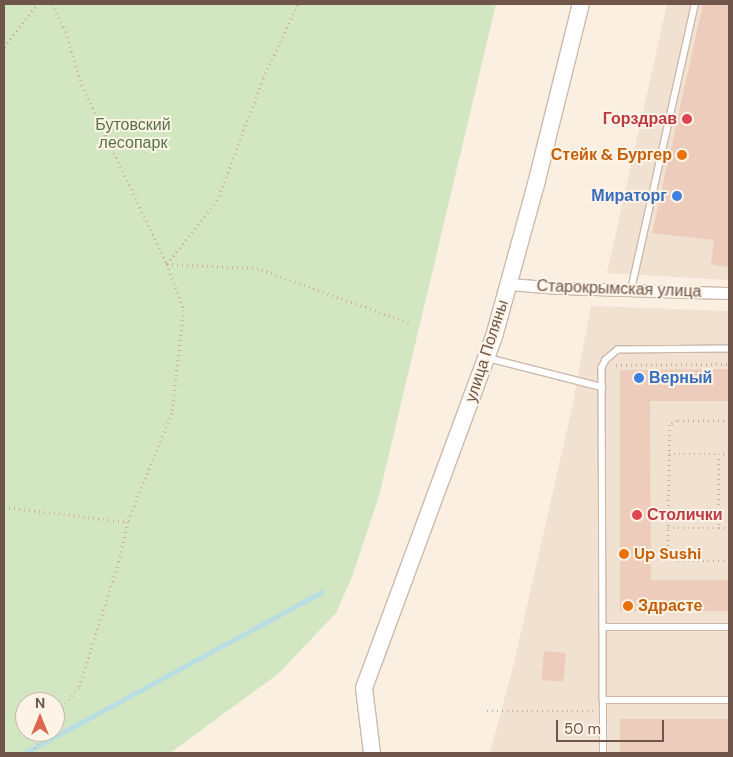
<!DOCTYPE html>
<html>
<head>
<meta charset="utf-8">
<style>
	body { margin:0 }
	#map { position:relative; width:733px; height:757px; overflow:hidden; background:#faefe1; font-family:"DM Sans",sans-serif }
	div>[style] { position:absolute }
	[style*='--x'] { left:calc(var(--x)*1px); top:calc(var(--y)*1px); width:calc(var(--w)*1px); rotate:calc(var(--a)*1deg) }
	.residential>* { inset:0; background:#f1e1d0 }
	.green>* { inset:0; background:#d2e6c1 }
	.stream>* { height:4.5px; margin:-2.25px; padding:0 2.25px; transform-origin:2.25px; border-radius:2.25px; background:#b8dee2 }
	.building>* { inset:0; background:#ecb; transform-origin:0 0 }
	.path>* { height:2.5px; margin-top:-1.25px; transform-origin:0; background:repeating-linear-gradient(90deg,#d2b09f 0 1px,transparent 0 5px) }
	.roads { filter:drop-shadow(1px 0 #ccb9ac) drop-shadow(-1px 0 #ccb9ac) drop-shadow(0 1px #ccb9ac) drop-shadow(0 -1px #ccb9ac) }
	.service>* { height:5.5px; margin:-2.75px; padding:0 2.75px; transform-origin:2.75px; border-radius:2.75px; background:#fff }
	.minor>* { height:11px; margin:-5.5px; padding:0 5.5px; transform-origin:5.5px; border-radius:5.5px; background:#fff }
	.secondary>* { height:16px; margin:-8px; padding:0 8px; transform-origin:8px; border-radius:8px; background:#fff }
	.dots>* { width:14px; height:14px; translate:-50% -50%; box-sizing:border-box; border:2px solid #fef3e7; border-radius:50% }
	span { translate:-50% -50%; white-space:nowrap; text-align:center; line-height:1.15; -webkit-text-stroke:4px #fef3e7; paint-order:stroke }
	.health-label { font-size:16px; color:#be3a42; font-weight:700 }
	.right { translate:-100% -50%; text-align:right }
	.left { translate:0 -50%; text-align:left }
	.park-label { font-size:16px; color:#547543 }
	.food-label { font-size:16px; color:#c56008; font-weight:700 }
	.shop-label { font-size:16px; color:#366cbe; font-weight:700 }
	.street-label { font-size:16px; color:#6f554a }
	.frame { position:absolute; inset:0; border:5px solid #6f554a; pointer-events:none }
	.north { position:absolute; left:15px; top:692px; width:50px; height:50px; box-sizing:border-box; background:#fef3e7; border:1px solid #c5b4a8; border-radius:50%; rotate:0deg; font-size:14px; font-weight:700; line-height:20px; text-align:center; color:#6f554a }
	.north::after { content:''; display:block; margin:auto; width:18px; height:22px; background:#dc664e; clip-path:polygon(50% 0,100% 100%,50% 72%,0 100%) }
	.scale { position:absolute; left:556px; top:720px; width:108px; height:22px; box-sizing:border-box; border:2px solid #6f554a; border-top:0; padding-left:6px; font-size:15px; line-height:18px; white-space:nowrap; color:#6f554a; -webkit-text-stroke:4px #fef3e7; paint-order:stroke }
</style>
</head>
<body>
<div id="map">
	<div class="residential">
		<i style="clip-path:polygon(667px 4px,729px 4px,729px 280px,607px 273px)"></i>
		<i style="clip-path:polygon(591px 306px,729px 311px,729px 753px,490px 753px,514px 663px,572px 408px)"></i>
	</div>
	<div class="green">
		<i style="clip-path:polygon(evenodd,4px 4px,496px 4px,379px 496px,352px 577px,336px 613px,278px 674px,170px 753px,4px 753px,4px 4px,25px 702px,55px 702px,55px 732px,25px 732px,25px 702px)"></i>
	</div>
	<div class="stream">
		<i style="--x:25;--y:753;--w:337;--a:-28.5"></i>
	</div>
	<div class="building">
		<i style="clip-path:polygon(703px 4px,729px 4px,729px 267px,711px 264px,714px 240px,652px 233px)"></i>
		<i style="clip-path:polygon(729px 369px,729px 401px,650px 401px,651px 580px,729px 580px,729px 611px,620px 611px,620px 370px)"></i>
		<i style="left:544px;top:651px;width:22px;height:29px;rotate:5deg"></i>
		<i style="left:620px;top:719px;width:109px;height:34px"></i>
	</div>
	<div class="path">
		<i style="--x:52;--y:4;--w:31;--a:63"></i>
		<i style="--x:66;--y:32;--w:55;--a:73.2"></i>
		<i style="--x:82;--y:85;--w:198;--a:64.6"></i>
		<i style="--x:167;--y:264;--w:49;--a:69.7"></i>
		<i style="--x:184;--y:310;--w:104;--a:96.6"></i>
		<i style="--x:172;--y:413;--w:118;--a:112"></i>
		<i style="--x:128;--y:522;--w:41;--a:102.7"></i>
		<i style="--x:119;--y:562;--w:132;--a:107.6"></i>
		<i style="--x:79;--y:688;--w:38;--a:130"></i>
		<i style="--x:4;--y:47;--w:55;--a:-51.7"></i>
		<i style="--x:167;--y:264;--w:80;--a:-51.6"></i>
		<i style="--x:217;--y:201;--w:131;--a:-69.5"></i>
		<i style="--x:263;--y:78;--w:82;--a:-64.7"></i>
		<i style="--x:167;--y:264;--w:90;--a:2.5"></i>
		<i style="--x:257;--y:268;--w:163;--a:19.8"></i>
		<i style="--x:616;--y:365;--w:113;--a:-0.5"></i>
		<i style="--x:729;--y:421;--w:52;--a:180"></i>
		<i style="--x:677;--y:421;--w:8;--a:150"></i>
		<i style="--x:670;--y:425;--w:126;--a:90.9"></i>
		<i style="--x:668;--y:551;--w:5;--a:79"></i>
		<i style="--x:669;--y:556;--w:10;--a:29"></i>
		<i style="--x:678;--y:561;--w:51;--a:0"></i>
		<i style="--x:669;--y:454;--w:50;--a:0"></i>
		<i style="--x:729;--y:454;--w:10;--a:180"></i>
		<i style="--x:719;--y:454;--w:74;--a:90"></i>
		<i style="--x:719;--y:528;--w:10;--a:0"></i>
		<i style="--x:4;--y:507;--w:125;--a:6.9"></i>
		<i style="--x:668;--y:528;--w:51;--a:0"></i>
		<i style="--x:487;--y:711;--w:106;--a:0"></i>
		<i style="--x:32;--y:753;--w:24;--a:-62"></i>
	</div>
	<div class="roads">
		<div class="service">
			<i style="--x:631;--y:290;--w:293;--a:-77.4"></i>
			<i style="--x:729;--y:349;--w:111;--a:179.5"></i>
			<i style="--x:618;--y:350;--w:16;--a:140"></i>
			<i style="--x:606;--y:360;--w:9;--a:117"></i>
			<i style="--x:602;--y:368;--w:259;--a:89.8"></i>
			<i style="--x:603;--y:627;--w:126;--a:0"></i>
			<i style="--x:488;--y:358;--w:118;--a:14.3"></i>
			<i style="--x:603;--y:627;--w:73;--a:90"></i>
			<i style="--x:603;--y:753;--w:53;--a:-90"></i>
			<i style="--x:603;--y:700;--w:126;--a:0"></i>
		</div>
		<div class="minor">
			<i style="--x:509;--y:284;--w:50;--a:4.6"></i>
			<i style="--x:559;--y:288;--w:170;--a:1.7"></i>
		</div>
		<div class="secondary">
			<i style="--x:372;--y:753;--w:65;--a:-97"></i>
			<i style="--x:364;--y:688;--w:378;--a:-69.7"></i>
			<i style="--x:495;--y:333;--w:155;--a:-74.6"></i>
			<i style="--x:536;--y:184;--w:186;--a:-76"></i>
		</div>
	</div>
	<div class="dots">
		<i style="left:687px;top:119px;background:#e0444e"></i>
		<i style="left:682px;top:155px;background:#e8710a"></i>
		<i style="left:677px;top:196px;background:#3f7fe0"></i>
		<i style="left:639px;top:378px;background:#3f7fe0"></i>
		<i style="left:637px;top:515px;background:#e0444e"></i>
		<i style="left:624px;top:554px;background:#e8710a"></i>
		<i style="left:628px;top:606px;background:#e8710a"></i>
	</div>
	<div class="health-label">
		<span class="right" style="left:677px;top:119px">Горздрав</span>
		<span class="left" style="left:647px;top:515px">Столички</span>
	</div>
	<div class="park-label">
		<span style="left:133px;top:134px">Бутовский<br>лесопарк</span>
	</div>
	<div class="food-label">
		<span class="right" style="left:672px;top:155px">Стейк &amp; Бургер</span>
		<span class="left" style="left:634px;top:554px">Up Sushi</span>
		<span class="left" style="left:638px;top:606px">Здрасте</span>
	</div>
	<div class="shop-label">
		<span class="right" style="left:667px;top:196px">Мираторг</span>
		<span class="left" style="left:649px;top:378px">Верный</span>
	</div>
	<div class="street-label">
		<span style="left:619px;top:289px;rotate:2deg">Старокрымская улица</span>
		<span style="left:487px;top:351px;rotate:-72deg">улица Поляны</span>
	</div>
	<div class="frame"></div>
	<div class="north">N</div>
	<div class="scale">50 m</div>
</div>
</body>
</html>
